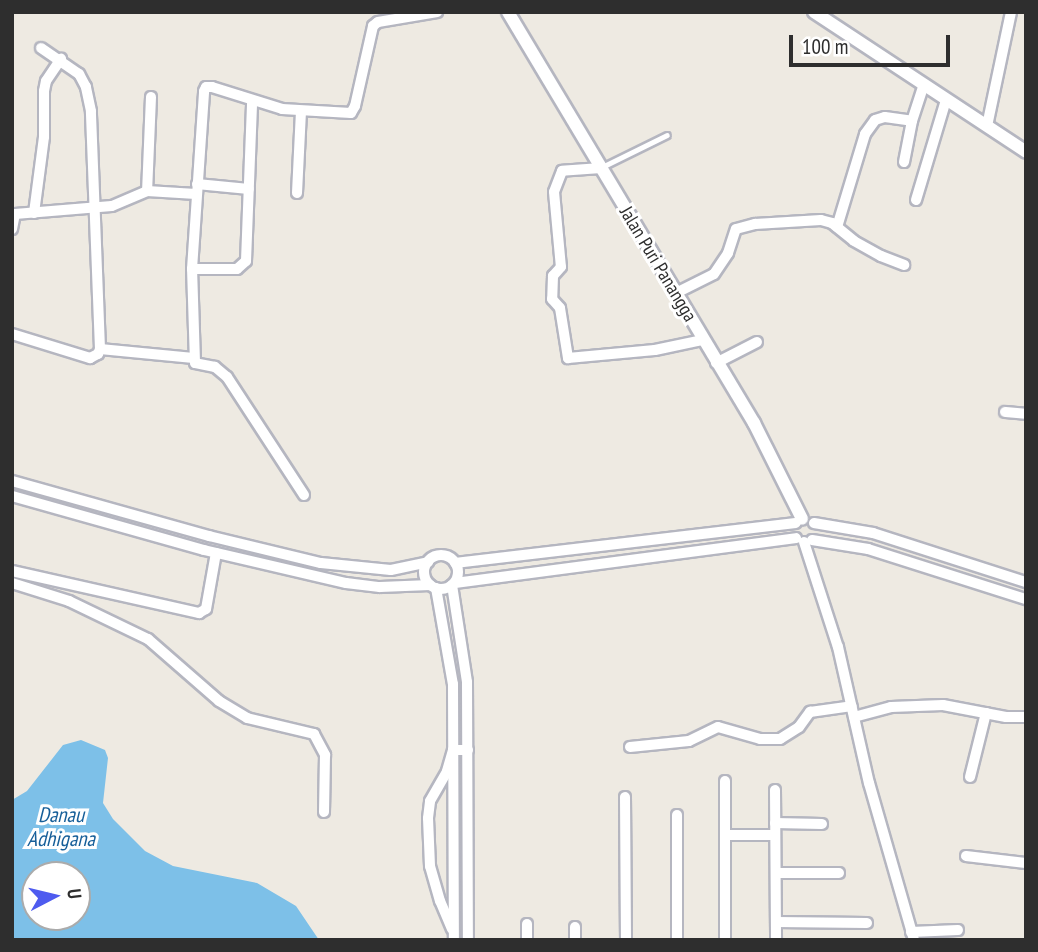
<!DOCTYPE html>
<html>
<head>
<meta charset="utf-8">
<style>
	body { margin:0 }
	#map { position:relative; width:1038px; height:952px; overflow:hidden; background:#eeeae2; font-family:"PT Sans Narrow",sans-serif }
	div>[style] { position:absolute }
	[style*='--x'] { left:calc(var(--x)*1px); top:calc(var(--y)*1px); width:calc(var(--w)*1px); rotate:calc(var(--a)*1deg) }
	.water>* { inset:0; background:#7dc0e8 }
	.roads { filter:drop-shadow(2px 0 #b5b6c0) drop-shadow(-2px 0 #b5b6c0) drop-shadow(0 2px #b5b6c0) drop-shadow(0 -2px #b5b6c0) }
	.service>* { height:4.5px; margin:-2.25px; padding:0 2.25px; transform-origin:2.25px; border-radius:2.25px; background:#fff }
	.minor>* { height:10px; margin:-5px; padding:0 5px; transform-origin:5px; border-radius:5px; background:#fff }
	.minor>.ring { margin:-5px; padding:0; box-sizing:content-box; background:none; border:10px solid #fff; border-radius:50% }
	.tertiary>* { height:12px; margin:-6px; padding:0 6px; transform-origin:6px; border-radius:6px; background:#fff }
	span { translate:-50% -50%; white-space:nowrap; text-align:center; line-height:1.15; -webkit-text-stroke:6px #fff; paint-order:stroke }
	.street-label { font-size:19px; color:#2e2e2e }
	.water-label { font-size:21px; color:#175f99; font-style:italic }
	.frame { position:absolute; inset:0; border:14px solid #2e2e2e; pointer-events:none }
	.north { position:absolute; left:21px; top:861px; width:70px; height:70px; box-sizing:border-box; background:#fff; border:2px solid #ababab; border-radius:50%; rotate:83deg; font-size:19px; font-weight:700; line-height:28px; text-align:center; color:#2e2e2e }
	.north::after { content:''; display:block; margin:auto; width:24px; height:32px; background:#4e5bef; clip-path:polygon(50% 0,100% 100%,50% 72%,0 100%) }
	.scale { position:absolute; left:789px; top:35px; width:161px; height:32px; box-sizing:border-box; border:4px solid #2e2e2e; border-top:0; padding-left:9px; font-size:21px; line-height:24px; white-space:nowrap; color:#2e2e2e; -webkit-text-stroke:5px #fff; paint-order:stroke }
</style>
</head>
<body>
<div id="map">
	<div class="water">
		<i style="clip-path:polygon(evenodd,81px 740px,105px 750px,108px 758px,103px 803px,113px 819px,145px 851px,173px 866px,257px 883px,296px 906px,319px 940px,12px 940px,12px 800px,27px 791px,63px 745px,81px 740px,35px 875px,77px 875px,77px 917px,35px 917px,35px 875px)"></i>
	</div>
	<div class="roads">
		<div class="service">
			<i style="--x:602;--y:167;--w:72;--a:-26.2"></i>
		</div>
		<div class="minor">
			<i style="--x:151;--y:97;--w:94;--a:92.4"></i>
			<i style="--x:147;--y:191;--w:49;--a:3.5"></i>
			<i style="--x:987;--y:126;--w:116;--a:-78.1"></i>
			<i style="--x:904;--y:162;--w:42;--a:-79"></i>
			<i style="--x:912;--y:121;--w:39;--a:-72"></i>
			<i style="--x:601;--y:168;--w:39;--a:176"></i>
			<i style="--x:562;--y:171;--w:22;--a:111"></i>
			<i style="--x:554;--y:192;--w:75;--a:84.7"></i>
			<i style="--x:561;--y:267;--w:12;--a:132"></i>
			<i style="--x:553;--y:276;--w:23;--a:92"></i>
			<i style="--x:552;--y:299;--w:12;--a:48"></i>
			<i style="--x:560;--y:308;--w:51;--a:80.9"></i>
			<i style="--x:568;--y:358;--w:87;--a:-5.3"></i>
			<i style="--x:655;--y:350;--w:49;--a:-11.8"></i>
			<i style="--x:197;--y:184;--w:52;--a:5.5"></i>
			<i style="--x:297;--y:193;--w:82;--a:-87.2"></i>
			<i style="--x:916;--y:200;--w:104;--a:-73.3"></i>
			<i style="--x:34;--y:213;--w:77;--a:-82.5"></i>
			<i style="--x:44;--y:137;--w:46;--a:-90"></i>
			<i style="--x:44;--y:91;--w:10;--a:-79"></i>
			<i style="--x:46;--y:81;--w:27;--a:-56"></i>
			<i style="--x:837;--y:227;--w:97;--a:-73.2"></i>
			<i style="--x:865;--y:134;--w:17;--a:-54"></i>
			<i style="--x:875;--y:120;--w:10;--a:-17"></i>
			<i style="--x:885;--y:117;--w:27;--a:8"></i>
			<i style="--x:12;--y:229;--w:15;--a:-79"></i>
			<i style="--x:15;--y:214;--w:97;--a:-4.7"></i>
			<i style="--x:112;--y:206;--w:38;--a:-23"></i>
			<i style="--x:192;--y:269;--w:45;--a:0"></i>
			<i style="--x:237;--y:269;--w:12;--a:-42"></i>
			<i style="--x:246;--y:261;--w:159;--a:-87.8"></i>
			<i style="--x:676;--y:293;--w:42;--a:-26.6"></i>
			<i style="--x:714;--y:274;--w:25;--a:-56"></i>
			<i style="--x:728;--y:253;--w:25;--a:-72"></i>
			<i style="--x:736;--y:229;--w:20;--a:-15"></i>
			<i style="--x:755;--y:224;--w:66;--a:-3.5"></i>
			<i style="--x:821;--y:220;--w:11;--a:15"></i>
			<i style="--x:832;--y:223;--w:28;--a:39"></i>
			<i style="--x:854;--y:241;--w:31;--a:29"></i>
			<i style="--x:881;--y:256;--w:25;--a:21"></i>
			<i style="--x:12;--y:334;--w:82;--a:17.1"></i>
			<i style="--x:90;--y:358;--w:9;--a:-27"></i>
			<i style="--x:98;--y:354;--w:5;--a:-68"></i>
			<i style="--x:100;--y:349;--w:238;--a:-92.2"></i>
			<i style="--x:91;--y:111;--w:25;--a:-102"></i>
			<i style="--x:86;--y:87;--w:15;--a:-118"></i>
			<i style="--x:79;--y:74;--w:46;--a:-145.6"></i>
			<i style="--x:100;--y:349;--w:94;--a:5.5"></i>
			<i style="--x:716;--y:363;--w:46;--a:-27.1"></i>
			<i style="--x:1005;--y:412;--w:21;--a:5"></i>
			<i style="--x:12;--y:481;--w:205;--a:15.6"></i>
			<i style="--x:209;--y:536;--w:115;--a:13.6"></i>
			<i style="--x:321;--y:563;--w:70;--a:5.7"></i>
			<i style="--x:391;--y:570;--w:38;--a:-12"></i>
			<i style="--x:304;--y:495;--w:141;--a:-123.1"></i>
			<i style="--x:227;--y:377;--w:16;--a:-140"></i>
			<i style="--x:215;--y:367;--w:20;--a:-169"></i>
			<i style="--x:195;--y:363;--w:94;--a:-91.8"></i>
			<i style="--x:192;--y:269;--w:178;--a:-86.1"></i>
			<i style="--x:204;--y:91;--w:4;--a:-63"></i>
			<i style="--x:206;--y:87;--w:6;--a:0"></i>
			<i style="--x:212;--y:87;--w:73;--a:17.4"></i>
			<i style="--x:282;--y:109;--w:69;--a:3.3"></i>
			<i style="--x:351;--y:113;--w:8;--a:-60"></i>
			<i style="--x:355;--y:106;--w:82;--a:-77.3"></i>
			<i style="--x:373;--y:26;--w:6;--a:-39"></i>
			<i style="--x:378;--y:22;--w:60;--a:-9.6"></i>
			<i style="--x:12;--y:496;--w:199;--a:15.7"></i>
			<i style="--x:204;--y:550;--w:146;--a:13.1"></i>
			<i style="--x:346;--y:583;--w:34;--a:7"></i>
			<i style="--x:380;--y:587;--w:50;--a:-2.3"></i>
			<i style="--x:814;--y:523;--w:60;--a:9.6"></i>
			<i style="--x:873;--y:533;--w:161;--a:17.8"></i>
			<i style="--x:812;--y:540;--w:57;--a:9.1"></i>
			<i style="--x:868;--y:549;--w:166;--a:17.6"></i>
			<i style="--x:804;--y:542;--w:110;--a:72.1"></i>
			<i style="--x:838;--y:647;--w:139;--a:77.2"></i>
			<i style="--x:869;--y:783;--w:163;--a:74"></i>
			<i class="ring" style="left:424px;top:555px;width:24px;height:24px"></i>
			<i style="--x:455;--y:563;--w:343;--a:-6.7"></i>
			<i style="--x:12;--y:571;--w:192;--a:12.7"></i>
			<i style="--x:199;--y:613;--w:8;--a:-30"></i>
			<i style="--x:206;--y:609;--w:57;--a:-79.9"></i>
			<i style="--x:12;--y:583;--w:60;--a:17.5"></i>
			<i style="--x:69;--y:601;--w:88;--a:25.7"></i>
			<i style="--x:148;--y:639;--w:94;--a:41.1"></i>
			<i style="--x:219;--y:701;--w:33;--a:31"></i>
			<i style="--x:247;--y:718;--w:69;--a:13.4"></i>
			<i style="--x:314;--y:734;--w:24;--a:62"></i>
			<i style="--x:325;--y:755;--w:57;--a:91"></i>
			<i style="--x:455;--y:583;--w:344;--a:-7.5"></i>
			<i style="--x:452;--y:585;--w:98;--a:81.2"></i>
			<i style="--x:467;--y:682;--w:258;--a:89.8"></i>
			<i style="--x:436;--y:588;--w:97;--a:80"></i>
			<i style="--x:453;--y:684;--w:256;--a:89.8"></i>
			<i style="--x:854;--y:717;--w:38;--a:-15"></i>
			<i style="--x:891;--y:707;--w:52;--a:-2.2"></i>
			<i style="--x:943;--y:705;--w:64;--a:10.8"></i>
			<i style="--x:1006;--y:717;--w:20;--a:0"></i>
			<i style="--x:630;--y:747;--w:59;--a:-5.8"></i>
			<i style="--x:689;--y:741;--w:32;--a:-26"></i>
			<i style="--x:718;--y:727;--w:44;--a:15.9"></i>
			<i style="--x:760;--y:739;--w:20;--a:0"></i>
			<i style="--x:780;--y:739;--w:22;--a:-32"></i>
			<i style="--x:799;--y:727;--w:19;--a:-54"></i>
			<i style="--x:810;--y:712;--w:42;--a:-8.1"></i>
			<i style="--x:970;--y:777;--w:66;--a:-76"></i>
			<i style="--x:725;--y:781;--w:159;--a:90"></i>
			<i style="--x:775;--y:790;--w:150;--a:89.6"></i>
			<i style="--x:625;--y:797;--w:143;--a:89.6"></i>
			<i style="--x:775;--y:823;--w:47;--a:1.2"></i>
			<i style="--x:725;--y:835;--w:50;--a:0"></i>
			<i style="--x:966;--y:856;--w:60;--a:6.7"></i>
			<i style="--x:776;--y:873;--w:63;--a:0"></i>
			<i style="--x:776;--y:922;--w:91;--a:0.6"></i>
			<i style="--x:527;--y:924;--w:16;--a:90"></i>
			<i style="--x:575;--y:927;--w:13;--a:90"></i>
			<i style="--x:452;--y:929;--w:30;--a:-113"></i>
			<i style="--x:440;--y:901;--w:36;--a:-106"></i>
			<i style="--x:430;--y:866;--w:48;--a:-92.4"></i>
			<i style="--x:428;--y:818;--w:17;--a:-83"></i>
			<i style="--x:430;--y:801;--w:34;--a:-60"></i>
			<i style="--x:447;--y:771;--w:22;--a:-74"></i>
			<i style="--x:453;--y:750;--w:15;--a:0"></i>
			<i style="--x:911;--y:932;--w:47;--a:-2.4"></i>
			<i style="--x:677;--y:940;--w:125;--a:-90"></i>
		</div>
		<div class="tertiary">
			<i style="--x:508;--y:12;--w:479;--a:59.1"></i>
			<i style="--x:754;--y:423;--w:107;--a:63.4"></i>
			<i style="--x:814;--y:12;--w:254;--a:33.4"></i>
		</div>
	</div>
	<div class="street-label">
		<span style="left:658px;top:264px;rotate:59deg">Jalan Puri Panangga</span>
	</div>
	<div class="water-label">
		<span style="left:61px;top:827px">Danau<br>Adhigana</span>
	</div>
	<div class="frame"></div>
	<div class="north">U</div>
	<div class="scale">100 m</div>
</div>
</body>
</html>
